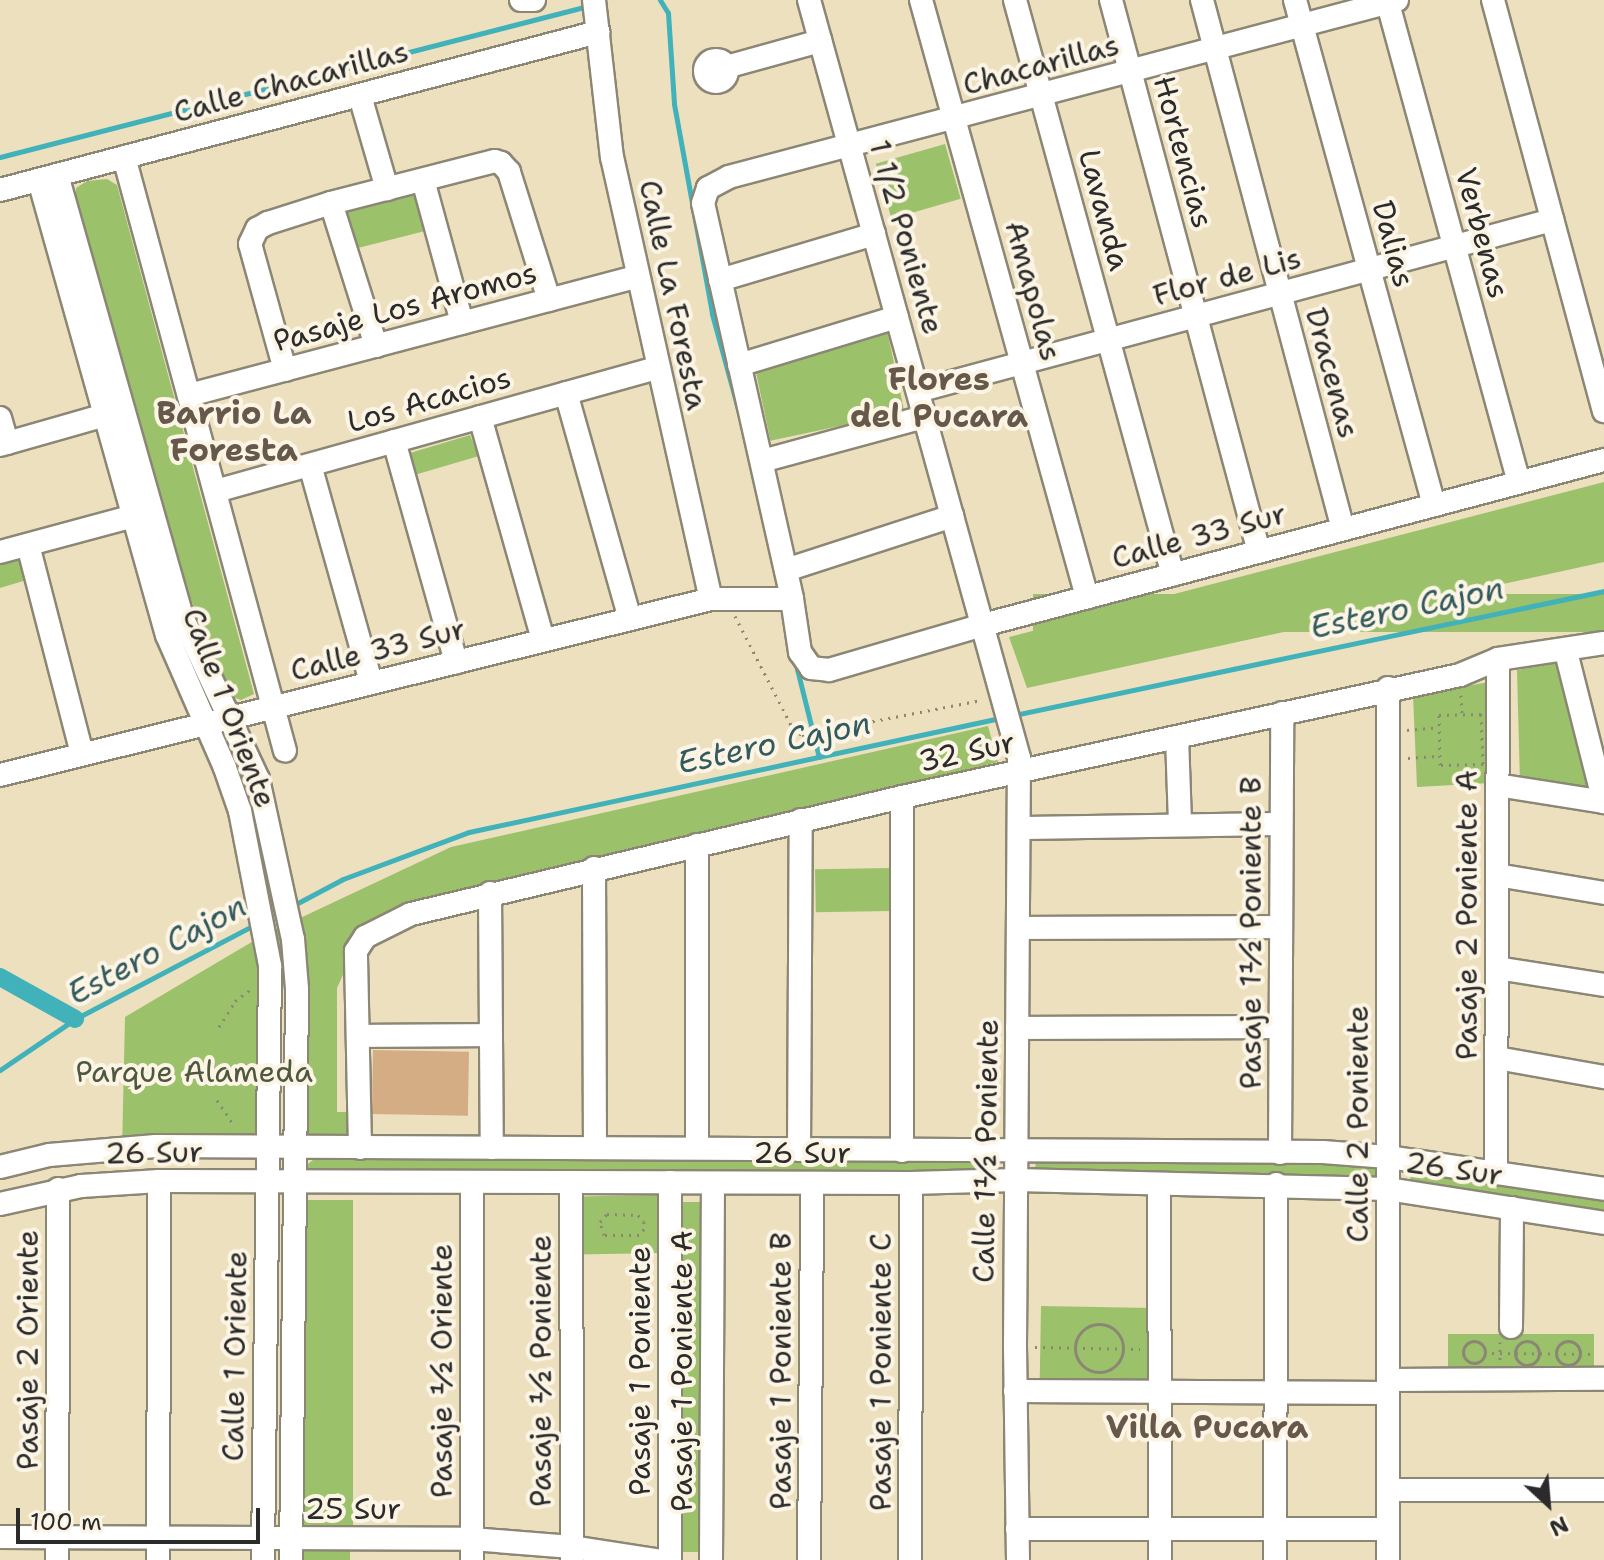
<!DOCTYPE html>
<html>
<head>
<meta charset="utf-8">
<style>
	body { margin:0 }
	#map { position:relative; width:1604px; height:1560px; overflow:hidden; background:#ede0bf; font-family:"Shantell Sans",sans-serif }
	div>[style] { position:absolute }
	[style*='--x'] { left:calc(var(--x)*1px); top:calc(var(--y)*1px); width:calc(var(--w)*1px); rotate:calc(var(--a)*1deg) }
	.green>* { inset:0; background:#9cc16b; transform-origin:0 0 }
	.stream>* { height:5px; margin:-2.5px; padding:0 2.5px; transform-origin:2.5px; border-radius:2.5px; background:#41b1ba }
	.canal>* { height:18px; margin:-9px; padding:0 9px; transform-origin:9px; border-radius:9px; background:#41b1ba }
	.building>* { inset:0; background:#d5ad84; transform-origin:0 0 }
	.path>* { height:3px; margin-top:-1.5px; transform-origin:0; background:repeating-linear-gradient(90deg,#8c8675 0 2px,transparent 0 8px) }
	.path>.ring { margin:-1.5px; padding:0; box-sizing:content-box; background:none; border:3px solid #8c8675; border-radius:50% }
	.roads { filter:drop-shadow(2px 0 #8c8675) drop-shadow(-2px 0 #8c8675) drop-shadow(0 2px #8c8675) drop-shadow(0 -2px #8c8675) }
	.minor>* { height:22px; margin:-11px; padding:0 11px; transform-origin:11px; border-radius:11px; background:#fff }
	.minor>.ring { margin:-11px; padding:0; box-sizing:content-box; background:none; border:22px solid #fff; border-radius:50% }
	span { translate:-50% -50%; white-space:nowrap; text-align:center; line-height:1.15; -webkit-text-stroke:8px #fcf5e5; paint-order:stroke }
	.street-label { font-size:30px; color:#2b2b2b }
	.park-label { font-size:30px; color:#4d583e }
	.neighbourhood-label { font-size:32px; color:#66584a; font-weight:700 }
	.water-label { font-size:32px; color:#335a5d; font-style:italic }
	.north { position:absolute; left:1508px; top:1464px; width:80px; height:80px; -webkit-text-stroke:6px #fcf5e5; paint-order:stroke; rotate:154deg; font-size:22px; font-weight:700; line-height:32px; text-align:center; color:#2b2b2b }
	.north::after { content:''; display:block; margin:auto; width:28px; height:36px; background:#2b2b2b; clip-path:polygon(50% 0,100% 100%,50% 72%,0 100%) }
	.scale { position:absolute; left:16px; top:1508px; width:244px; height:36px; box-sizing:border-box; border:4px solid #2b2b2b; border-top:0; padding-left:10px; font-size:24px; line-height:28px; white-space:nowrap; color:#2b2b2b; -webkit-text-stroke:6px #fcf5e5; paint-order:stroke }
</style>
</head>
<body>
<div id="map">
	<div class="green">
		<i style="left:945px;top:144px;width:57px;height:72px;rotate:74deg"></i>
		<i style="clip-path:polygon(107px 179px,117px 185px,254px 694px,241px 700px,233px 697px,183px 582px,76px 206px,76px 188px,87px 181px)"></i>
		<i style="clip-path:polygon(410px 193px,419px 201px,429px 230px,354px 249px,346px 213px,352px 205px)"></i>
		<i style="left:887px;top:330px;width:84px;height:137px;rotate:78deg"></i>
		<i style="clip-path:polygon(470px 435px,479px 456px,411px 476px,406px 460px,410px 453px)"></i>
		<i style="clip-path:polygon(1604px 482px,1604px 562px,1027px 688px,1009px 637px)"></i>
		<i style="clip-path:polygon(21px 558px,30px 579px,0 588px,0 564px)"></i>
		<i style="left:1604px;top:594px;width:38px;height:571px;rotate:90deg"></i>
		<i style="clip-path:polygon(1561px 661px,1596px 794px,1520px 784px,1517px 670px)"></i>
		<i style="clip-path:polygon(1510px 678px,1509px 782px,1417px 787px,1413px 696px)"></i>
		<i style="clip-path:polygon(988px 726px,998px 762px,417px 905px,347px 966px,337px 988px,337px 1112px,347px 1112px,350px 1137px,306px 1141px,304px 964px,272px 981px,261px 1151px,122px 1150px,125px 1017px,262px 936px,451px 847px)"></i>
		<i style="left:890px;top:868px;width:43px;height:75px;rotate:89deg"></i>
		<i style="clip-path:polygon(985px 1158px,996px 1165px,995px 1173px,309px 1172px,307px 1165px,314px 1159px)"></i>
		<i style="clip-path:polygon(1036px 1160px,1378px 1162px,1380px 1174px,1372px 1179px,1269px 1175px,1040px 1174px,1035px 1171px)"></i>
		<i style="clip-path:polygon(1415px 1171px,1604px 1199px,1604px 1217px,1415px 1185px,1410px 1178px)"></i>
		<i style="left:661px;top:1195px;width:58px;height:84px;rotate:89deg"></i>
		<i style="left:303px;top:1200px;width:50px;height:326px"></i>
		<i style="left:673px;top:1202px;width:35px;height:350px"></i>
		<i style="left:1041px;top:1306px;width:112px;height:80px;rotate:1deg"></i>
		<i style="left:1448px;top:1334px;width:146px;height:44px"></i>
		<i style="left:304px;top:1550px;width:46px;height:10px"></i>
	</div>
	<div class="stream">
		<i style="--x:660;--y:0;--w:15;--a:58"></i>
		<i style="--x:668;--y:13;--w:91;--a:86.2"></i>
		<i style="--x:674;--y:104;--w:213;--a:79.7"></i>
		<i style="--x:712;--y:314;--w:103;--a:74.7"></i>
		<i style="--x:0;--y:157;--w:607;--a:-14.4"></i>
		<i style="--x:795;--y:661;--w:99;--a:76"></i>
		<i style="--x:1014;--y:715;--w:603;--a:-11.87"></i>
		<i style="--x:294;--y:905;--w:55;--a:-28"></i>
		<i style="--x:343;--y:879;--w:134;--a:-20.5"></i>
		<i style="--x:469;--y:832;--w:543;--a:-12.12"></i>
		<i style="--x:0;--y:1070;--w:91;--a:-34.2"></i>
		<i style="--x:75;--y:1019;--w:204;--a:-27.7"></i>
	</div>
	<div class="canal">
		<i style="--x:0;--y:977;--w:86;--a:29.2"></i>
	</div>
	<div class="building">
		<i style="left:373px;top:1050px;width:96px;height:64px;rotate:1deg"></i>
	</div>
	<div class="path">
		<i style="--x:735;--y:616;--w:127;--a:62.8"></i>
		<i style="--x:793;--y:729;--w:11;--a:34"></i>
		<i style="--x:802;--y:735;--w:183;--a:-11"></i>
		<i style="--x:1461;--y:695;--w:19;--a:87"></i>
		<i style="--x:1481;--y:714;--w:50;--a:87.7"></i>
		<i style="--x:1483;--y:764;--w:43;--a:178.7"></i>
		<i style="--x:1440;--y:765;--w:50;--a:-91.1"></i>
		<i style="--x:1439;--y:715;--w:42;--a:-1.4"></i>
		<i style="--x:1407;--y:730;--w:32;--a:-5"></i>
		<i style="--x:1408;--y:758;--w:32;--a:-4"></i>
		<i style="--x:219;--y:1027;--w:31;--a:-58"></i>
		<i style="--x:235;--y:1001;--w:21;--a:-37"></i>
		<i style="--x:236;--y:1065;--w:12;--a:0"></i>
		<i style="--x:217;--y:1100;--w:32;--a:56"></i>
		<i style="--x:607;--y:1214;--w:31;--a:2"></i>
		<i style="--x:638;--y:1215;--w:9;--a:49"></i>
		<i style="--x:644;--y:1222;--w:7;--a:90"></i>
		<i style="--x:644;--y:1229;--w:8;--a:130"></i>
		<i style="--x:639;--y:1235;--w:35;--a:180"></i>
		<i style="--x:604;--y:1235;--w:14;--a:-107"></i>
		<i style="--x:600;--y:1222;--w:11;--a:-49"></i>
		<i class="ring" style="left:1075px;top:1324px;width:45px;height:45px"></i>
		<i class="ring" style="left:1556px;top:1341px;width:21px;height:21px"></i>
		<i class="ring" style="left:1463px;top:1341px;width:19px;height:19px"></i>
		<i class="ring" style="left:1515px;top:1341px;width:21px;height:21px"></i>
		<i style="--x:1500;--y:1342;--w:20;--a:90"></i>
		<i style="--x:1035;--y:1347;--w:105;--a:1.1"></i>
		<i style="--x:1484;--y:1353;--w:111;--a:0.5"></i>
	</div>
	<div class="roads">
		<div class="minor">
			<i style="--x:521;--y:0;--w:13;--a:0"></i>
			<i style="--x:594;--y:0;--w:158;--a:83.5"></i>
			<i style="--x:612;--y:157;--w:453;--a:77.4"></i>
			<i style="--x:809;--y:0;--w:787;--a:74.51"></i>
			<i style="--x:1019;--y:758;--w:588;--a:90.39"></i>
			<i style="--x:1015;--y:1346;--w:214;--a:89.2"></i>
			<i style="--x:921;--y:0;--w:620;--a:74.46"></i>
			<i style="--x:1015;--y:0;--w:596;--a:74.64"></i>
			<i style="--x:1111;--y:0;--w:571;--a:74.99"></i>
			<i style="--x:1202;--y:0;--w:547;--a:75.08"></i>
			<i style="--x:1295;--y:0;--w:524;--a:74.61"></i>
			<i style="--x:1387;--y:0;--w:500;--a:74.7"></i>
			<i style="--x:1397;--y:0;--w:691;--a:165.16"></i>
			<i style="--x:729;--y:177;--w:24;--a:152"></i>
			<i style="--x:708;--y:188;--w:16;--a:108"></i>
			<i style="--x:703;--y:203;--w:406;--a:77.3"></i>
			<i style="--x:792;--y:599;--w:54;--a:81.4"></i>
			<i style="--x:800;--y:652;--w:19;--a:55"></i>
			<i style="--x:811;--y:668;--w:18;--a:6"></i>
			<i style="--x:829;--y:670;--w:160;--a:-16.3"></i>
			<i style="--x:983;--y:625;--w:643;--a:-14.88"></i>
			<i style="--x:1493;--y:0;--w:426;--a:74.9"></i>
			<i class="ring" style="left:705px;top:60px;width:0;height:0"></i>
			<i style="--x:726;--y:67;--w:98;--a:-15.5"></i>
			<i style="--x:360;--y:96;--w:97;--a:73.8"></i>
			<i style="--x:124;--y:157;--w:615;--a:74.83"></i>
			<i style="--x:57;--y:175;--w:462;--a:74.2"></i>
			<i style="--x:183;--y:619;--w:177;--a:64.9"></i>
			<i style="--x:258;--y:779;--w:164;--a:77.7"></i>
			<i style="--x:293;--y:939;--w:50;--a:85.4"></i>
			<i style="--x:297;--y:989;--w:571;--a:90.6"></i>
			<i style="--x:39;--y:180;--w:473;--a:74.3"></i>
			<i style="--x:167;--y:635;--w:145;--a:66.4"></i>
			<i style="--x:225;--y:768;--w:46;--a:70.8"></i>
			<i style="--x:240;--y:811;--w:158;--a:79"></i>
			<i style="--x:270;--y:966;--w:594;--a:90.68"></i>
			<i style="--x:423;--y:180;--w:148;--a:74.7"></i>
			<i style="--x:0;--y:190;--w:619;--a:-14.8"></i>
			<i style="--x:331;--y:203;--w:150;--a:72.5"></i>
			<i style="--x:720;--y:280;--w:161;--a:-16.6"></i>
			<i style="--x:739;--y:365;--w:165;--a:-16.9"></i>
			<i style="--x:285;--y:370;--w:131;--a:-105.5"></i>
			<i style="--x:250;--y:244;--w:17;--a:-65"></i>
			<i style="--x:257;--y:229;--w:13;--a:-29"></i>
			<i style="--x:268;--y:223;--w:66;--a:-17.6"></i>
			<i style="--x:331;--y:203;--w:169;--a:-14.4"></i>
			<i style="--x:495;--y:161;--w:6;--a:18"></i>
			<i style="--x:501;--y:163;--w:12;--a:48"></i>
			<i style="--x:509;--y:172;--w:134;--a:72.6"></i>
			<i style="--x:918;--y:391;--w:657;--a:-15.09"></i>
			<i style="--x:566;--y:393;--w:235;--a:74.2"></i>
			<i style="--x:189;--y:395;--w:462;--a:-14.8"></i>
			<i style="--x:480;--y:417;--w:232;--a:74.2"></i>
			<i style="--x:0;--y:418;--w:26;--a:74"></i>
			<i style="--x:394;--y:441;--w:230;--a:74.3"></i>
			<i style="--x:0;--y:445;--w:109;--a:-15.9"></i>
			<i style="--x:762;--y:461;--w:168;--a:-15.2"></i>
			<i style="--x:310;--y:465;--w:225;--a:74.3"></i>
			<i style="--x:216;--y:491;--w:458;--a:-15.6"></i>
			<i style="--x:28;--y:545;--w:216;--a:75.5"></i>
			<i style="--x:0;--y:552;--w:138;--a:-15.1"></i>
			<i style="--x:786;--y:570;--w:175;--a:-18"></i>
			<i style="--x:1566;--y:652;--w:155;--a:75.8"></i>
			<i style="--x:1177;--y:737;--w:88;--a:88"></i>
			<i style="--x:0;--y:775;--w:732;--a:-13.9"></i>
			<i style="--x:711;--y:599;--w:81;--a:0"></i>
			<i style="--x:1497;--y:785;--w:108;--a:9"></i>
			<i style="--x:902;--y:797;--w:354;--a:90"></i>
			<i style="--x:1020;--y:828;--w:261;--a:-0.9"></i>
			<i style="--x:594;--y:868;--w:280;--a:89.8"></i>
			<i style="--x:1497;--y:875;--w:109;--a:9.5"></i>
			<i style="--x:490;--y:893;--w:255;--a:89.6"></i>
			<i style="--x:1019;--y:928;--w:262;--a:-0.2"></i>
			<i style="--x:1497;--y:968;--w:108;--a:9"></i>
			<i style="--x:1017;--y:1028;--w:263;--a:-0.2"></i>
			<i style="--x:359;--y:1036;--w:132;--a:-0.4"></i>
			<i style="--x:1497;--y:1058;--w:109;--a:10.1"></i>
			<i style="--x:360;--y:1148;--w:197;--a:-91.2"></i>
			<i style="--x:356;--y:951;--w:17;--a:-57"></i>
			<i style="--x:365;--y:937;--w:51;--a:-26.6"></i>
			<i style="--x:411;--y:914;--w:505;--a:-13.4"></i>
			<i style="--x:902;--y:797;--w:571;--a:-12.33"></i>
			<i style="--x:1460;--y:675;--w:41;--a:-22.8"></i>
			<i style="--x:1498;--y:659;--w:107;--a:-8.6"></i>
			<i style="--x:697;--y:1148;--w:303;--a:-90"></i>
			<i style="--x:799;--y:1150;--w:330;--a:-89.7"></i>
			<i style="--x:1280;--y:1153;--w:440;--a:-89.7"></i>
			<i style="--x:0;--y:1167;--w:50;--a:-13.8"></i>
			<i style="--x:49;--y:1155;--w:107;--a:-4.8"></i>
			<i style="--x:156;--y:1146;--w:1167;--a:0.29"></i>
			<i style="--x:1323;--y:1152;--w:65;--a:4.4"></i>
			<i style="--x:1388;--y:1157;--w:218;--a:8.4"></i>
			<i style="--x:1496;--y:1171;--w:512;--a:-89.78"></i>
			<i style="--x:571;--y:1182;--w:378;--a:89.8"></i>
			<i style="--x:1159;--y:1184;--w:376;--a:89.8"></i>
			<i style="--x:0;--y:1204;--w:83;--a:-12.5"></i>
			<i style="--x:81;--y:1186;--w:78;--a:-3.7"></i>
			<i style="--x:159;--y:1181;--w:752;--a:0.15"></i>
			<i style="--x:911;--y:1183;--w:105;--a:-1.6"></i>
			<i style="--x:1016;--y:1180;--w:372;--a:1.4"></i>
			<i style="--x:1388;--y:1189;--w:219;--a:8.9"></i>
			<i style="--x:1511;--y:1327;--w:119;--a:-89.5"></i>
			<i style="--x:1388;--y:1380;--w:216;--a:-0.3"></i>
			<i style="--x:1015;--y:1391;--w:373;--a:0.3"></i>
			<i style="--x:1388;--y:1490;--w:216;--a:0"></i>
			<i style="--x:1017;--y:1529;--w:371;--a:0"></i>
			<i style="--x:0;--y:1537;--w:472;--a:0.2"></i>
			<i style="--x:472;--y:1539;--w:100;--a:4.6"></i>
			<i style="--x:572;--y:1547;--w:85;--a:8.8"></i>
			<i style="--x:57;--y:1560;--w:371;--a:-89.8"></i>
			<i style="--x:158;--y:1560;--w:379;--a:-89.8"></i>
			<i style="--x:472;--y:1560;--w:378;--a:-90"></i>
			<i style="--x:670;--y:1560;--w:378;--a:-90"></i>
			<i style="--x:711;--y:1560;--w:377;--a:-89.7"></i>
			<i style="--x:809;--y:1560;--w:377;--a:-89.5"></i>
			<i style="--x:910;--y:1560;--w:377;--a:-89.8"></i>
			<i style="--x:1275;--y:1560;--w:376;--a:-89.8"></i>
			<i style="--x:1388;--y:1560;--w:872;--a:-90"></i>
		</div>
	</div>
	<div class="street-label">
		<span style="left:1041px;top:65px;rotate:-15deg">Chacarillas</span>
		<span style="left:291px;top:82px;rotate:-15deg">Calle Chacarillas</span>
		<span style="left:1183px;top:152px;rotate:75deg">Hortencias</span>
		<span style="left:1104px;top:210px;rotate:75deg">Lavanda</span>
		<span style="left:1482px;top:233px;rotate:75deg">Verbenas</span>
		<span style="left:906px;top:237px;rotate:74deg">1 1/2 Poniente</span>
		<span style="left:1393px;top:244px;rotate:75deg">Dalias</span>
		<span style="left:1227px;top:277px;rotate:-15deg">Flor de Lis</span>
		<span style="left:1033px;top:291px;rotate:75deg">Amapolas</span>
		<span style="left:673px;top:295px;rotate:78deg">Calle La Foresta</span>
		<span style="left:405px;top:307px;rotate:-15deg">Pasaje Los Aromos</span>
		<span style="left:1332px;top:373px;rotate:75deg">Dracenas</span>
		<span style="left:429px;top:400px;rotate:-16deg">Los Acacios</span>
		<span style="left:1199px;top:536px;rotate:-15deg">Calle 33 Sur</span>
		<span style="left:378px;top:650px;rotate:-14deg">Calle 33 Sur</span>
		<span style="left:229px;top:708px;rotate:69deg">Calle 1 Oriente</span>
		<span style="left:967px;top:752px;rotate:-12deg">32 Sur</span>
		<span style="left:1467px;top:915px;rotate:-90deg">Pasaje 2 Poniente A</span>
		<span style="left:1251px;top:933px;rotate:-90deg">Pasaje 1½ Poniente B</span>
		<span style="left:1358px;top:1124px;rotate:-90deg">Calle 2 Poniente</span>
		<span style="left:986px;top:1151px;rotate:-89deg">Calle 1½ Poniente</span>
		<span style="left:154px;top:1153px;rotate:-1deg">26 Sur</span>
		<span style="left:802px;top:1153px">26 Sur</span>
		<span style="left:1454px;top:1169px;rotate:8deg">26 Sur</span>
		<span style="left:28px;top:1350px;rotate:-90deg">Pasaje 2 Oriente</span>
		<span style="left:235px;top:1356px;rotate:-89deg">Calle 1 Oriente</span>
		<span style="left:442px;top:1371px;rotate:-90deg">Pasaje ½ Oriente</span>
		<span style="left:541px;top:1371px;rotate:-90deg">Pasaje ½ Poniente</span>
		<span style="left:640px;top:1371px;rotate:-90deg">Pasaje 1 Poniente</span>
		<span style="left:682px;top:1371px;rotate:-90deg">Pasaje 1 Poniente A</span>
		<span style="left:781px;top:1371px;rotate:-90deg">Pasaje 1 Poniente B</span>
		<span style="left:881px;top:1372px;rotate:-90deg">Pasaje 1 Poniente C</span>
		<span style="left:353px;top:1509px">25 Sur</span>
	</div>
	<div class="park-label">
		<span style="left:194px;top:1072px">Parque Alameda</span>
	</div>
	<div class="neighbourhood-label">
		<span style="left:939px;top:398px">Flores<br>del Pucara</span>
		<span style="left:234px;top:432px">Barrio La<br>Foresta</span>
		<span style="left:1207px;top:1427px">Villa Pucara</span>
	</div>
	<div class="water-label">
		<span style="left:1407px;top:608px;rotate:-12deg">Estero Cajon</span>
		<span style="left:774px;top:743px;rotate:-12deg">Estero Cajon</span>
		<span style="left:157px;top:950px;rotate:-28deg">Estero Cajon</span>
	</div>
	<div class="north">N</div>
	<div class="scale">100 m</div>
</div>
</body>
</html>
